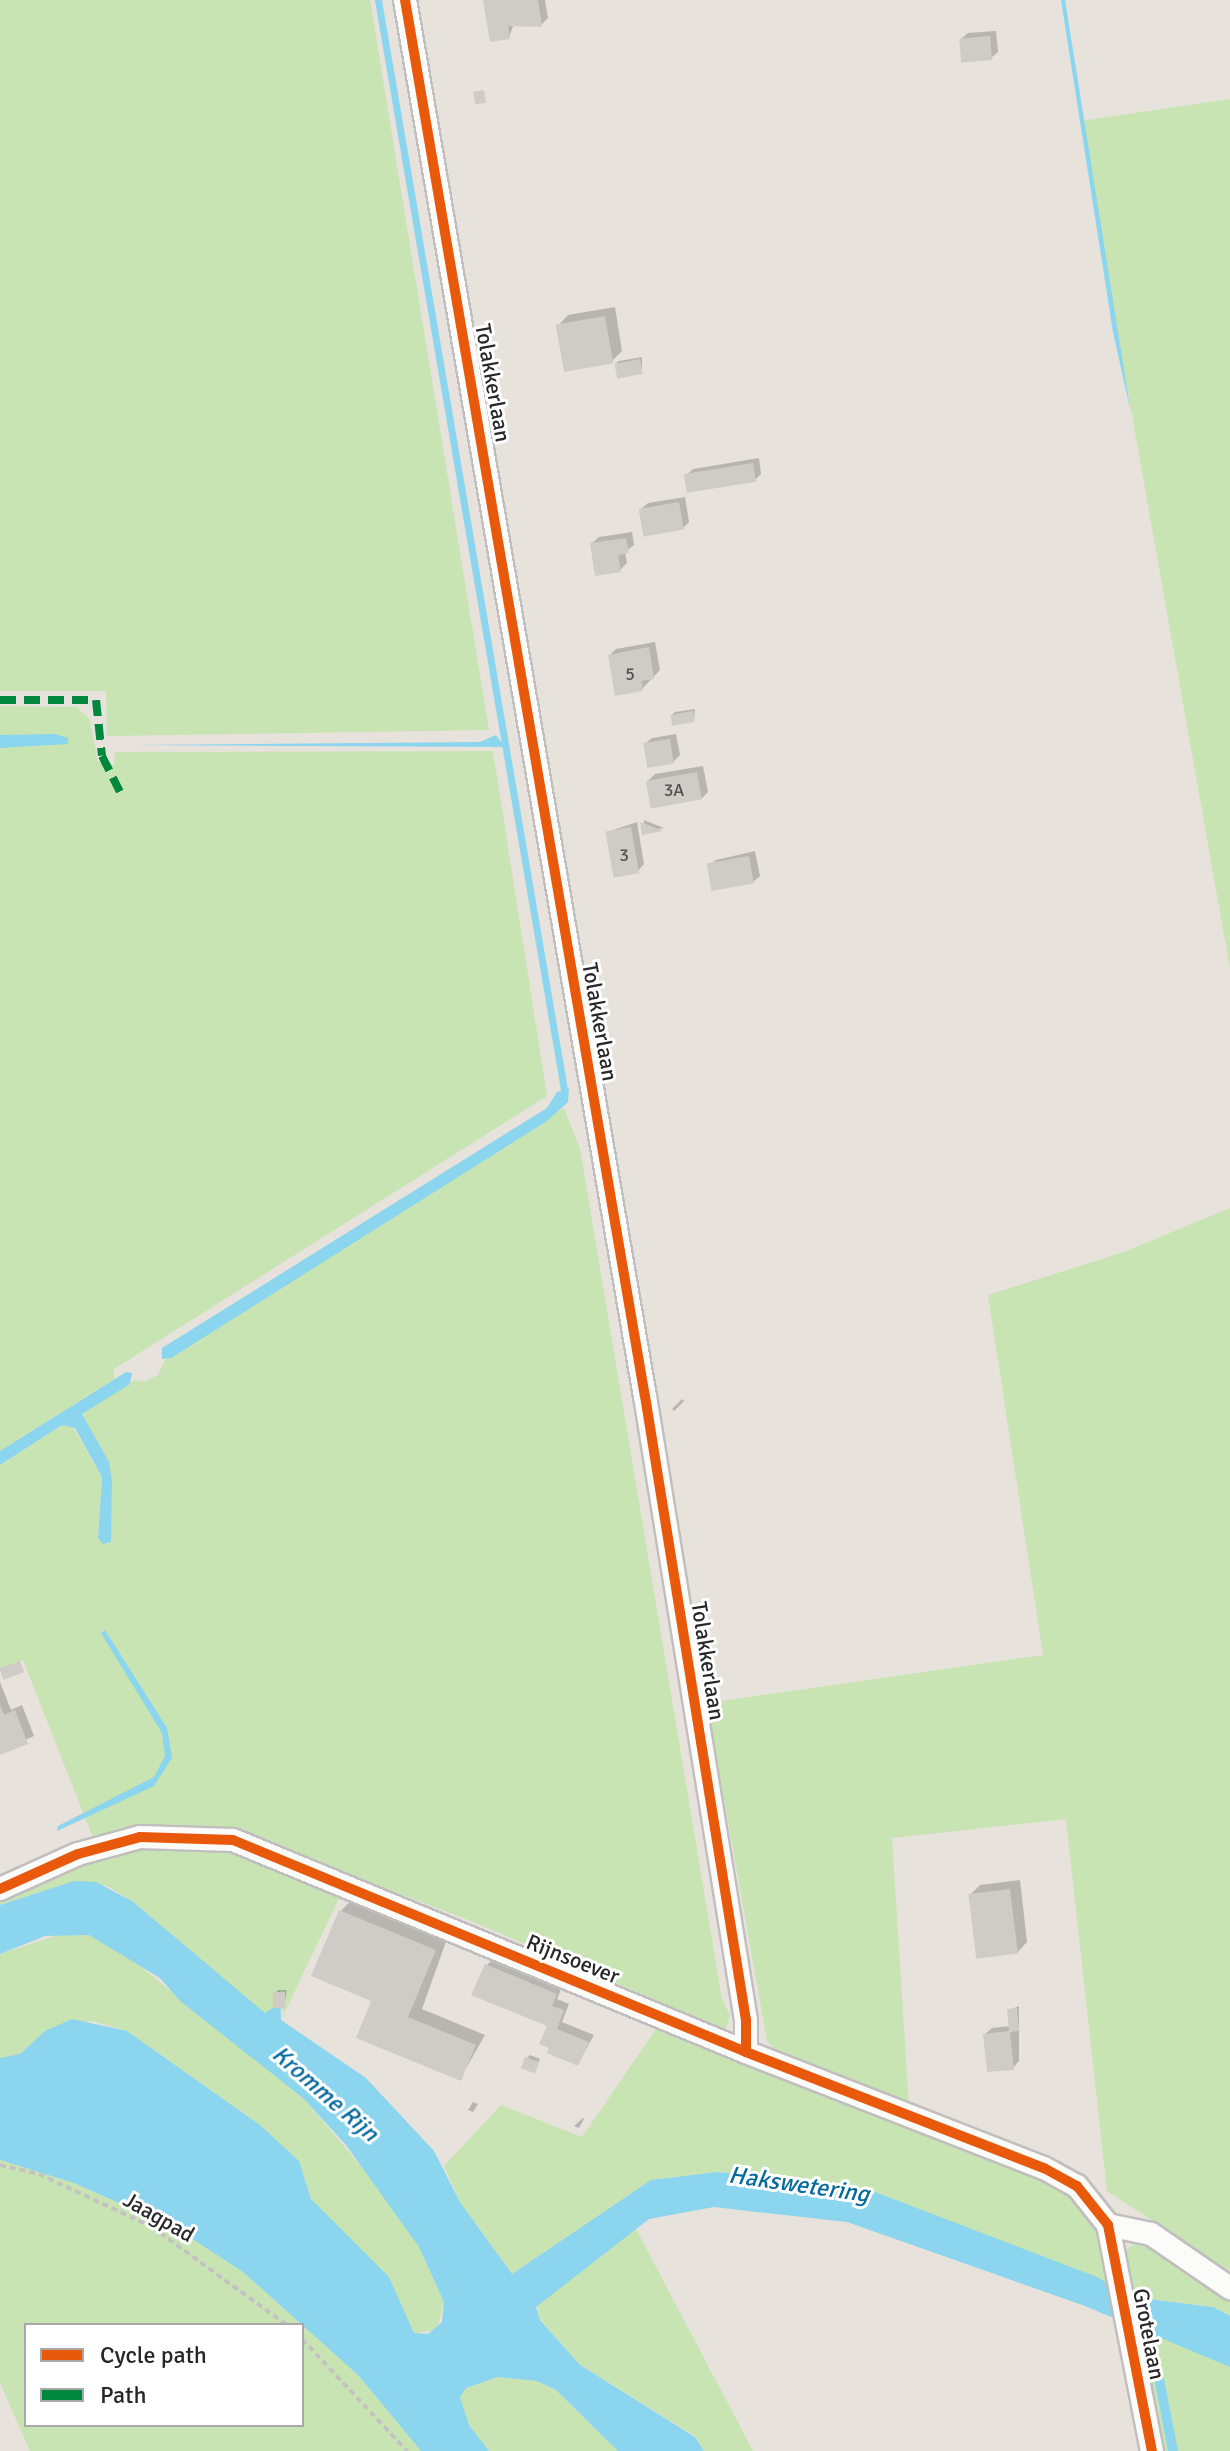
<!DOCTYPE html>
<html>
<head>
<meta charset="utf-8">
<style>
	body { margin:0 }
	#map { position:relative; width:1230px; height:2451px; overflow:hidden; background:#e7e2dc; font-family:Signika,sans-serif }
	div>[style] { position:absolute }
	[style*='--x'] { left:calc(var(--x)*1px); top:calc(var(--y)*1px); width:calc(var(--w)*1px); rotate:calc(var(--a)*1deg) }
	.green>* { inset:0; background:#c8e4b2 }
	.water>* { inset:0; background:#8bd5ee }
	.shadow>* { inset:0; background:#0003; transform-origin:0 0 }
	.stream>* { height:7px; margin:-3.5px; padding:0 3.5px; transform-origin:3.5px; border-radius:3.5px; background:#8bd5ee }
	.building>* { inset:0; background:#cfccc8; transform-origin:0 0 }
	.path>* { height:4px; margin-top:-2px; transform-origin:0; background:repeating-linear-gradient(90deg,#c4c3c2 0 6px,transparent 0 10px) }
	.roads { filter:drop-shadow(2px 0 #c0bebe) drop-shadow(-2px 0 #c0bebe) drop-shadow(0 2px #c0bebe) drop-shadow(0 -2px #c0bebe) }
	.minor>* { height:22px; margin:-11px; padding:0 11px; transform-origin:11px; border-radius:11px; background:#fbfbfa }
	.quiet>* { height:8px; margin-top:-4px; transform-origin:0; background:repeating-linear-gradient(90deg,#00873e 0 16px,transparent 0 24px) }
	.cycleway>* { height:10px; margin:-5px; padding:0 5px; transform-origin:5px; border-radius:5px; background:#e8590c }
	span { translate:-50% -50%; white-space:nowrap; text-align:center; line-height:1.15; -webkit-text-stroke:6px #fff; paint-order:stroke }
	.number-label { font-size:18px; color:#525150 }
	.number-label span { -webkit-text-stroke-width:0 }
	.street-label { font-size:22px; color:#272727 }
	.water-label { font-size:24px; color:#066a9d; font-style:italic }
	.legend { position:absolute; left:24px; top:2323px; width:280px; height:104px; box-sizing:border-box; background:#fff; border:2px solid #a9a9a9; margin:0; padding:10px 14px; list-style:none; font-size:24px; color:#272727 }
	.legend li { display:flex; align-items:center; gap:16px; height:40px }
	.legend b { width:40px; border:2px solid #a9a9a9 }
</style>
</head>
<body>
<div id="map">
	<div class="green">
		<i style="clip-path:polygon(0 0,370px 0,489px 730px,107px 736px,106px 691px,0 691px)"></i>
		<i style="clip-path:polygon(1230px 99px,1230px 969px,1080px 121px)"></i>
		<i style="clip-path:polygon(0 706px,77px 707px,90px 720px,98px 762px,114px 765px,115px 752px,493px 751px,547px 1096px,114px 1369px,114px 1379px,0 1451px)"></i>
		<i style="clip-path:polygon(564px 1108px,580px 1149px,722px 1999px,730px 2015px,726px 2030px,471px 1921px,236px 1832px,155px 1826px,93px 1838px,23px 1660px,0 1669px,0 1465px,62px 1425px,72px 1425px,102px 1477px,98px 1538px,109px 1544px,112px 1481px,109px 1462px,82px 1419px,85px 1411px,134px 1380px,144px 1382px,158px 1375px,165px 1360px)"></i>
		<i style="clip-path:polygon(1230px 1208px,1230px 2271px,1107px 2191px,1066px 1819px,892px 1838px,909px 2107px,782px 2058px,767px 2041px,707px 1703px,1043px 1655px,988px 1295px,1124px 1252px)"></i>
		<i style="clip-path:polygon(143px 1844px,225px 1846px,343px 1890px,281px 2020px,284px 2010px,274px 2007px,265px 2013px,253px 2006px,132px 1901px,107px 1886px,74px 1881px,0 1905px,0 1894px,52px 1870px)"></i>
		<i style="clip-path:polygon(61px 1934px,89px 1935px,124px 1953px,303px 2098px,378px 2186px,419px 2247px,444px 2302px,437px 2330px,414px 2333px,389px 2277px,324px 2216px,311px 2199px,302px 2170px,260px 2125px,127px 2031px,92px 2021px,45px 2031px,20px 2054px,0 2058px,0 1954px)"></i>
		<i style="clip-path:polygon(660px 2023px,1035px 2174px,1068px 2193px,1098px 2234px,1106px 2283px,799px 2179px,717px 2172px,651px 2180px,512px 2274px,460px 2202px,444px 2166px,501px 2105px,582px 2137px)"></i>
		<i style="clip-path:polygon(evenodd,0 2160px,74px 2183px,177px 2229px,243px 2272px,358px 2375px,421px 2451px,30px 2451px,0 2383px,0 2160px,26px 2325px,302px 2325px,302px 2425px,26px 2425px,26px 2325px)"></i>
		<i style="clip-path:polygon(636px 2229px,753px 2451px,704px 2451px,695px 2436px,580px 2365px,540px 2319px,536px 2303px)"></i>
		<i style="clip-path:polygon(1141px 2238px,1230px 2294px,1230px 2316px,1213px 2307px,1131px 2297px,1122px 2253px)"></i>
		<i style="clip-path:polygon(1138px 2329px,1230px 2365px,1230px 2451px,1155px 2451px)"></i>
		<i style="clip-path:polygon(498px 2377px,537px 2381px,556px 2390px,618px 2451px,489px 2451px,469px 2425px,460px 2397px,466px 2388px)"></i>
	</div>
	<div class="water">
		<i style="clip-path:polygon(1061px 0,1065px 0,1131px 413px,1113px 332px)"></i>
		<i style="clip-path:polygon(55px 734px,68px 738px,68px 744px,0 748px,0 735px)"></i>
		<i style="clip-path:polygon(496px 735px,505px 747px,133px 745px,480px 742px)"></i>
		<i style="clip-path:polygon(569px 1088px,568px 1102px,547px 1121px,171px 1358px,162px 1359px,162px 1348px,547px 1108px,557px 1092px)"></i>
		<i style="clip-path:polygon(126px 1372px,132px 1373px,130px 1384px,82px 1414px,109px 1462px,112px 1481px,111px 1542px,103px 1544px,98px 1538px,102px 1477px,75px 1428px,62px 1425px,0 1465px,0 1451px)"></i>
		<i style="clip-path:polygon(105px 1630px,167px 1728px,172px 1758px,154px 1786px,57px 1831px,58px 1826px,154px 1777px,165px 1756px,162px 1733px,101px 1633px)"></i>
		<i style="clip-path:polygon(74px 1881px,96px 1882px,132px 1901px,265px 2013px,274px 2007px,274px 1993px,280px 1991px,281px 2020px,366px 2078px,434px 2151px,460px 2202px,512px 2274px,651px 2180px,717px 2172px,820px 2181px,875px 2192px,1097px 2277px,1131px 2297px,1213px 2307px,1230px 2316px,1230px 2367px,1085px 2306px,847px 2222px,714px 2207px,649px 2219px,536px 2307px,540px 2320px,580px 2365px,695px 2437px,704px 2451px,618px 2451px,556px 2390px,537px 2381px,498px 2377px,466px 2388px,460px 2397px,469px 2425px,489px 2451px,421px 2451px,358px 2375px,243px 2272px,177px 2229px,74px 2183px,0 2160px,0 2058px,20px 2054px,45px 2031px,72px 2019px,127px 2031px,260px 2125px,299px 2161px,311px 2199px,389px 2277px,414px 2333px,428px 2334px,442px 2322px,444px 2302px,419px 2247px,346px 2145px,303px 2098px,180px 2001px,160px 1978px,89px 1935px,45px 1936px,0 1954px,0 1905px)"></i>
		<i style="clip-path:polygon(1158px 2371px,1163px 2374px,1178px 2451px,1168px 2451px,1154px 2377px)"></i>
	</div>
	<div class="shadow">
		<i style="clip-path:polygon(485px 0,545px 0,548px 18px,541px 25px,514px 24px,509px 37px)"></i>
		<i style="clip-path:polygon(996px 31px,998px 52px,991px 58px,961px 39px,968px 33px)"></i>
		<i style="clip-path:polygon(615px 307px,622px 351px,612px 361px,558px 326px,568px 315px)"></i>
		<i style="clip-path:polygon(642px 357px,642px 372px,616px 363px,619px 361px)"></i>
		<i style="clip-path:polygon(759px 458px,761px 474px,755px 480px,686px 476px,693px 469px)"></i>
		<i style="clip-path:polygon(685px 497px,689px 522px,683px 528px,641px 509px,648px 503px)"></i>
		<i style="clip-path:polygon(632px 532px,634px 545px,625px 552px,627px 563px,620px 570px,592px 543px,599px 537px)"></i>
		<i style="clip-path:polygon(655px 642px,660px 670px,642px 689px,610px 655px,616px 649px)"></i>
		<i style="clip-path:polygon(695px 709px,694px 720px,672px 715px,675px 712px)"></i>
		<i style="clip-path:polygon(676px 734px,680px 755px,673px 762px,645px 744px,652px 738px)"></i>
		<i style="clip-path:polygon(703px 766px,708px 792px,701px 799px,648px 781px,655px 774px)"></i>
		<i style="clip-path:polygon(644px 820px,664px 828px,644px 832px)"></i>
		<i style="clip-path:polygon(637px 822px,644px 864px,638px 871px,607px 832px)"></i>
		<i style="clip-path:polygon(755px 851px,760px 876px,753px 882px,709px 866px,716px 860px)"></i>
		<i style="left:682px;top:1399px;width:3px;height:14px;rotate:45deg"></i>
		<i style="clip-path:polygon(0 1682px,11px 1710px,22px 1705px,34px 1736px,0 1751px)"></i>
		<i style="clip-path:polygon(1020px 1880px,1027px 1942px,1017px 1953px,970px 1895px,980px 1885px)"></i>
		<i style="clip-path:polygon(354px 1897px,448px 1936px,422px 2009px,485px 2035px,460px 2079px,374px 2000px,341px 1911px)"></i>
		<i style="clip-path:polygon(493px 1959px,562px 1987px,557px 1999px,569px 2004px,562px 2022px,594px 2035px,578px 2064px,549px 2025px,487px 1965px)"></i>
		<i style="clip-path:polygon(278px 1990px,287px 1990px,284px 2006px,275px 1993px)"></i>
		<i style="clip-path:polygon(1019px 2006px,1019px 2061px,1013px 2068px,985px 2034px,992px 2028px,1011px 2026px,1009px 2010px)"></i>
		<i style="clip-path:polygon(530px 2055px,540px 2059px,534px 2071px,527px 2058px)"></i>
		<i style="clip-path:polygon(473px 2102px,478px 2104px,473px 2112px,468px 2110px)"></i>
		<i style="clip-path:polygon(584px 2119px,579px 2128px,574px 2126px,583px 2118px)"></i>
	</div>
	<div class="stream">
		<i style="--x:378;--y:0;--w:1105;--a:80.31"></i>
	</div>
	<div class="building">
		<i style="clip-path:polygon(483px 0,538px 0,542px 27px,508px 26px,510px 39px,490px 42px)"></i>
		<i style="left:990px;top:36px;width:24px;height:31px;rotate:85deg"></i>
		<i style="left:484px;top:90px;width:13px;height:11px;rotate:81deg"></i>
		<i style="left:605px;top:316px;width:48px;height:50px;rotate:80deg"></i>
		<i style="left:640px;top:359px;width:15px;height:26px;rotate:79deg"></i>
		<i style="left:753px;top:463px;width:19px;height:70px;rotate:81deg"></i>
		<i style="left:679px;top:502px;width:28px;height:41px;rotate:80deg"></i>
		<i style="clip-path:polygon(626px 538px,629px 553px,618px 555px,621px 572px,595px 576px,590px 543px)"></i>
		<i style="clip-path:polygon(649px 647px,654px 679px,641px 681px,643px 691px,615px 696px,608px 655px)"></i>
		<i style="left:693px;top:711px;width:11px;height:23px;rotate:80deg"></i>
		<i style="left:670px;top:739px;width:25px;height:27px;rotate:81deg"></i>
		<i style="left:697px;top:772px;width:28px;height:52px;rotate:80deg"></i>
		<i style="clip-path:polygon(640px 822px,663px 831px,642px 835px)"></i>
		<i style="left:631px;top:827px;width:47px;height:26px;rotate:80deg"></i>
		<i style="left:749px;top:856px;width:28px;height:43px;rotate:80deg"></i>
		<i style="left:20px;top:1661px;width:12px;height:22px;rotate:70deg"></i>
		<i style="clip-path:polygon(0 1704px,4px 1715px,15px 1710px,28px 1744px,0 1755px)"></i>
		<i style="left:1010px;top:1889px;width:65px;height:42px;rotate:83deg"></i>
		<i style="clip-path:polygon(339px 1910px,436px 1950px,408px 2017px,476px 2045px,461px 2081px,356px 2038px,371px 2001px,311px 1976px)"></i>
		<i style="clip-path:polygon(485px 1964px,557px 1994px,552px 2006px,564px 2010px,557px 2029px,589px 2042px,578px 2066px,547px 2053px,549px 2048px,539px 2044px,547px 2026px,471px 1995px)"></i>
		<i style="left:273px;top:1992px;width:12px;height:16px"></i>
		<i style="clip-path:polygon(1017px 2008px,1019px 2031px,1010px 2032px,1014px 2070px,987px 2072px,983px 2034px,1009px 2031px,1007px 2009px)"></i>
		<i style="left:525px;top:2057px;width:15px;height:12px;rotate:20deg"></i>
	</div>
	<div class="path">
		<i style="--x:0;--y:2165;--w:40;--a:13"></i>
		<i style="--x:39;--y:2174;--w:125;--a:25.1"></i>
		<i style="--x:152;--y:2227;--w:167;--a:36"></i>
		<i style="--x:302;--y:2339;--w:154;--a:46.8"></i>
	</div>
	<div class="roads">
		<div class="minor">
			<i style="--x:405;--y:0;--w:1416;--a:80.25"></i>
			<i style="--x:645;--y:1396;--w:632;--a:80.81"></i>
			<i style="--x:746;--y:2020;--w:32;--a:90"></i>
			<i style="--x:0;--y:1889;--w:85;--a:-24.2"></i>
			<i style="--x:78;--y:1854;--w:64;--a:-15.3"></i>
			<i style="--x:140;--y:1837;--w:93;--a:1.8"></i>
			<i style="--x:233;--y:1840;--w:555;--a:22.45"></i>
			<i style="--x:746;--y:2052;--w:320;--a:21.3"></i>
			<i style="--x:1044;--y:2168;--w:38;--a:29"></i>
			<i style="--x:1077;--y:2186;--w:50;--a:51.5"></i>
			<i style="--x:1108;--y:2225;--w:230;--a:79"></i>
			<i style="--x:1108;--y:2225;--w:44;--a:11.8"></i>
			<i style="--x:1151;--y:2234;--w:96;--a:34.4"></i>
		</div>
	</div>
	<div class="quiet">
		<i style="--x:0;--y:700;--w:96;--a:0"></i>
		<i style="--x:96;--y:700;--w:56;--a:83.9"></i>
		<i style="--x:102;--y:756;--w:40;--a:63.4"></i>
	</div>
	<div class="cycleway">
		<i style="--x:405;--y:0;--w:1416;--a:80.25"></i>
		<i style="--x:645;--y:1396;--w:632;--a:80.81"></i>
		<i style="--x:746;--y:2020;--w:32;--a:90"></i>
		<i style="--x:0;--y:1889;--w:85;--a:-24.2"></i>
		<i style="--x:78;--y:1854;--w:64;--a:-15.3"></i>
		<i style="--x:140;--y:1837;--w:93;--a:1.8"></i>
		<i style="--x:233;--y:1840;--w:555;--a:22.45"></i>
		<i style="--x:746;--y:2052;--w:320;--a:21.3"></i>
		<i style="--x:1044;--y:2168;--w:38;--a:29"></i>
		<i style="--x:1077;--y:2186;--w:50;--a:51.5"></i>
		<i style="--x:1108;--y:2225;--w:230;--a:79"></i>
	</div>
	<div class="number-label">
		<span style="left:630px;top:674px">5</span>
		<span style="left:674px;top:790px">3A</span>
		<span style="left:624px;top:855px">3</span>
	</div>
	<div class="street-label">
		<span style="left:493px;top:383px;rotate:80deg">Tolakkerlaan</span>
		<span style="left:600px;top:1022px;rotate:80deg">Tolakkerlaan</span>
		<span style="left:708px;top:1661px;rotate:81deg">Tolakkerlaan</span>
		<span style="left:573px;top:1959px;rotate:22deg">Rijnsoever</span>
		<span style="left:159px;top:2217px;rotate:30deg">Jaagpad</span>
		<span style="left:1149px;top:2334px;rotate:79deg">Grotelaan</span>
	</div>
	<div class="water-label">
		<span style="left:325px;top:2094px;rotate:41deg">Kromme Rijn</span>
		<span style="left:799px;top:2185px;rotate:8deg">Hakswetering</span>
	</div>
	<ul class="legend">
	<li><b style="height:10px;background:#e8590c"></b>Cycle path</li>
	<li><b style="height:10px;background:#00873e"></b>Path</li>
	</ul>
</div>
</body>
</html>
